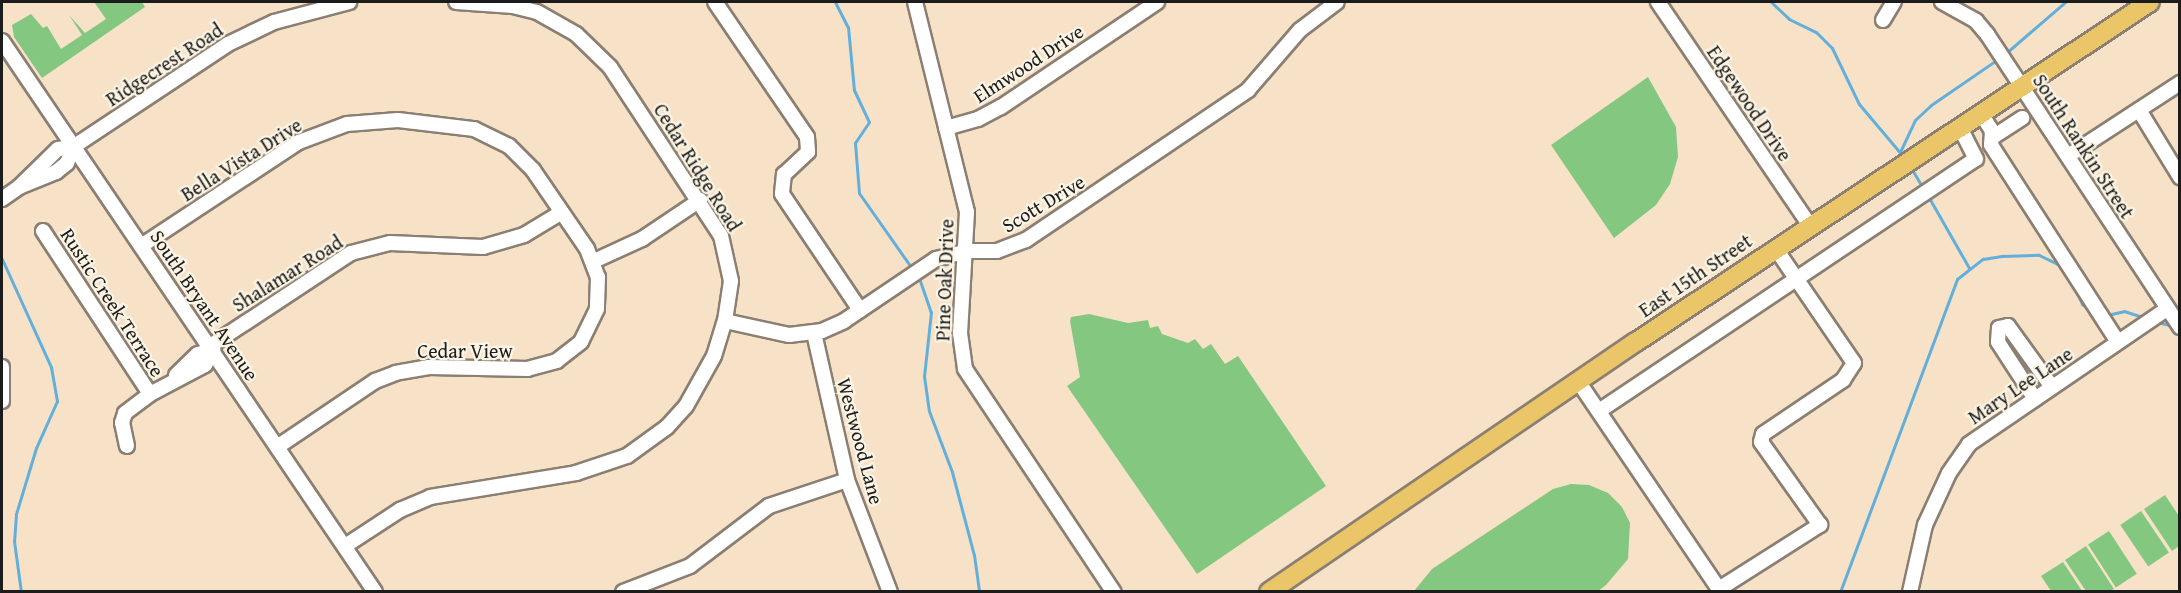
<!DOCTYPE html>
<html>
<head>
<meta charset="utf-8">
<style>
	body { margin:0 }
	#map { position:relative; width:2181px; height:593px; overflow:hidden; background:#f7e2c8; font-family:"Gentium Book Plus",serif }
	div>[style] { position:absolute }
	[style*='--x'] { left:calc(var(--x)*1px); top:calc(var(--y)*1px); width:calc(var(--w)*1px); rotate:calc(var(--a)*1deg) }
	.green>* { inset:0; background:#84c780; transform-origin:0 0 }
	.stream>* { height:3px; margin:-1.5px; padding:0 1.5px; transform-origin:1.5px; border-radius:1.5px; background:#62afdb }
	.roads { filter:drop-shadow(2px 0 #8a7f72) drop-shadow(-2px 0 #8a7f72) drop-shadow(0 2px #8a7f72) drop-shadow(0 -2px #8a7f72) }
	.minor>* { height:14px; margin:-7px; padding:0 7px; transform-origin:7px; border-radius:7px; background:#fff }
	.major>* { height:18px; margin:-9px; padding:0 9px; transform-origin:9px; border-radius:9px; background:#ebc669 }
	span { translate:-50% -50%; white-space:nowrap; text-align:center; line-height:1.15; -webkit-text-stroke:4.5px #fcf5e5; paint-order:stroke }
	.street-label { font-size:20px; color:#1c1c1c }
	.frame { position:absolute; inset:0; border:3px solid #1c1c1c; pointer-events:none }
</style>
</head>
<body>
<div id="map">
	<div class="green">
		<i style="clip-path:polygon(94px 2px,142px 2px,145px 7px,42px 78px,14px 37px,12px 25px,31px 14px,43px 28px,47px 26px,61px 49px,82px 35px,69px 15px,85px 33px,106px 19px)"></i>
		<i style="clip-path:polygon(1648px 77px,1676px 127px,1678px 157px,1670px 184px,1656px 205px,1614px 238px,1551px 145px)"></i>
		<i style="clip-path:polygon(1089px 314px,1128px 323px,1148px 320px,1150px 328px,1158px 326px,1162px 334px,1188px 343px,1195px 339px,1203px 349px,1211px 344px,1225px 364px,1238px 356px,1326px 486px,1197px 574px,1067px 386px,1080px 377px,1070px 321px,1071px 317px)"></i>
		<i style="clip-path:polygon(1571px 484px,1589px 485px,1608px 493px,1622px 507px,1630px 523px,1628px 559px,1606px 585px,1597px 592px,1414px 591px,1432px 569px,1553px 489px)"></i>
		<i style="clip-path:polygon(2165px 495px,2179px 516px,2179px 546px,2172px 551px,2144px 509px)"></i>
		<i style="left:2141px;top:511px;width:50px;height:25px;rotate:56deg"></i>
		<i style="left:2109px;top:531px;width:51px;height:25px;rotate:57deg"></i>
		<i style="clip-path:polygon(2086px 546px,2114px 589px,2110px 591px,2086px 591px,2065px 560px)"></i>
		<i style="clip-path:polygon(2063px 562px,2082px 591px,2051px 591px,2041px 576px)"></i>
	</div>
	<div class="stream">
		<i style="--x:835;--y:2;--w:28;--a:63"></i>
		<i style="--x:848;--y:27;--w:63;--a:84.6"></i>
		<i style="--x:854;--y:90;--w:35;--a:65"></i>
		<i style="--x:869;--y:122;--w:25;--a:124"></i>
		<i style="--x:855;--y:143;--w:50;--a:85.4"></i>
		<i style="--x:859;--y:193;--w:90;--a:54.9"></i>
		<i style="--x:1771;--y:2;--w:25;--a:43"></i>
		<i style="--x:1789;--y:19;--w:30;--a:26"></i>
		<i style="--x:1816;--y:32;--w:23;--a:45"></i>
		<i style="--x:1832;--y:48;--w:62;--a:64.3"></i>
		<i style="--x:1859;--y:104;--w:68;--a:49.8"></i>
		<i style="--x:2006;--y:53;--w:78;--a:-40.8"></i>
		<i style="--x:1900;--y:152;--w:35;--a:-65"></i>
		<i style="--x:1915;--y:120;--w:22;--a:-43"></i>
		<i style="--x:1931;--y:105;--w:81;--a:-34.5"></i>
		<i style="--x:1911;--y:168;--w:23;--a:59"></i>
		<i style="--x:1928;--y:196;--w:83;--a:60.3"></i>
		<i style="--x:2;--y:259;--w:119;--a:65.6"></i>
		<i style="--x:51;--y:367;--w:35;--a:80"></i>
		<i style="--x:57;--y:401;--w:51;--a:114.1"></i>
		<i style="--x:36;--y:448;--w:69;--a:106.9"></i>
		<i style="--x:16;--y:514;--w:27;--a:94"></i>
		<i style="--x:14;--y:541;--w:51;--a:82.2"></i>
		<i style="--x:919;--y:278;--w:36;--a:71"></i>
		<i style="--x:931;--y:312;--w:64;--a:96.2"></i>
		<i style="--x:924;--y:376;--w:35;--a:82"></i>
		<i style="--x:929;--y:411;--w:65;--a:69.3"></i>
		<i style="--x:952;--y:472;--w:86;--a:75.2"></i>
		<i style="--x:974;--y:555;--w:37;--a:82"></i>
		<i style="--x:2070;--y:278;--w:29;--a:65"></i>
		<i style="--x:2082;--y:304;--w:13;--a:39"></i>
		<i style="--x:2107;--y:315;--w:17;--a:-13"></i>
		<i style="--x:2124;--y:311;--w:23;--a:18"></i>
		<i style="--x:2155;--y:322;--w:20;--a:11"></i>
		<i style="--x:1840;--y:592;--w:334;--a:-69.5"></i>
		<i style="--x:1957;--y:279;--w:33;--a:-38"></i>
		<i style="--x:1983;--y:259;--w:19;--a:-9"></i>
		<i style="--x:2002;--y:256;--w:37;--a:-2"></i>
		<i style="--x:2039;--y:255;--w:25;--a:26"></i>
	</div>
	<div class="roads">
		<div class="minor">
			<i style="--x:715;--y:2;--w:163;--a:55.7"></i>
			<i style="--x:807;--y:137;--w:15;--a:86"></i>
			<i style="--x:808;--y:152;--w:33;--a:137"></i>
			<i style="--x:784;--y:174;--w:20;--a:96"></i>
			<i style="--x:782;--y:194;--w:140;--a:56.1"></i>
			<i style="--x:915;--y:2;--w:216;--a:76.1"></i>
			<i style="--x:967;--y:212;--w:121;--a:93.3"></i>
			<i style="--x:960;--y:333;--w:36;--a:82"></i>
			<i style="--x:965;--y:369;--w:268;--a:56.3"></i>
			<i style="--x:1658;--y:2;--w:271;--a:55.8"></i>
			<i style="--x:1942;--y:2;--w:39;--a:29"></i>
			<i style="--x:1976;--y:21;--w:17;--a:50"></i>
			<i style="--x:1987;--y:34;--w:351;--a:56.6"></i>
			<i style="--x:1883;--y:20;--w:21;--a:-59"></i>
			<i style="--x:2;--y:41;--w:665;--a:55.9"></i>
			<i style="--x:2139;--y:110;--w:79;--a:58.5"></i>
			<i style="--x:1982;--y:115;--w:19;--a:58"></i>
			<i style="--x:1992;--y:131;--w:14;--a:94"></i>
			<i style="--x:1991;--y:145;--w:234;--a:57.2"></i>
			<i style="--x:946;--y:128;--w:33;--a:-16"></i>
			<i style="--x:978;--y:119;--w:26;--a:-28"></i>
			<i style="--x:1001;--y:107;--w:188;--a:-33.9"></i>
			<i style="--x:1993;--y:137;--w:35;--a:-33"></i>
			<i style="--x:2068;--y:156;--w:134;--a:-33.1"></i>
			<i style="--x:19;--y:187;--w:54;--a:-44.3"></i>
			<i style="--x:58;--y:149;--w:15;--a:-8"></i>
			<i style="--x:73;--y:147;--w:186;--a:-33.6"></i>
			<i style="--x:228;--y:44;--w:51;--a:-25.6"></i>
			<i style="--x:274;--y:22;--w:78;--a:-14.9"></i>
			<i style="--x:2;--y:199;--w:21;--a:-35"></i>
			<i style="--x:19;--y:187;--w:40;--a:-22"></i>
			<i style="--x:56;--y:172;--w:14;--a:-39"></i>
			<i style="--x:67;--y:163;--w:17;--a:-69"></i>
			<i style="--x:43;--y:231;--w:195;--a:56.7"></i>
			<i style="--x:150;--y:394;--w:62;--a:-27.8"></i>
			<i style="--x:205;--y:365;--w:17;--a:-62"></i>
			<i style="--x:141;--y:246;--w:189;--a:-33.4"></i>
			<i style="--x:299;--y:142;--w:51;--a:-20.6"></i>
			<i style="--x:347;--y:124;--w:51;--a:-4.5"></i>
			<i style="--x:398;--y:120;--w:77;--a:6.8"></i>
			<i style="--x:474;--y:129;--w:39;--a:26"></i>
			<i style="--x:509;--y:146;--w:34;--a:45"></i>
			<i style="--x:533;--y:170;--w:96;--a:55.6"></i>
			<i style="--x:587;--y:249;--w:30;--a:69"></i>
			<i style="--x:598;--y:277;--w:32;--a:92"></i>
			<i style="--x:597;--y:309;--w:37;--a:116"></i>
			<i style="--x:581;--y:342;--w:31;--a:142"></i>
			<i style="--x:557;--y:361;--w:30;--a:165"></i>
			<i style="--x:528;--y:369;--w:99;--a:-178.8"></i>
			<i style="--x:429;--y:367;--w:34;--a:170"></i>
			<i style="--x:396;--y:373;--w:22;--a:159"></i>
			<i style="--x:375;--y:381;--w:118;--a:146"></i>
			<i style="--x:594;--y:261;--w:53;--a:-24.6"></i>
			<i style="--x:642;--y:239;--w:70;--a:-33.9"></i>
			<i style="--x:725;--y:321;--w:66;--a:12.3"></i>
			<i style="--x:789;--y:335;--w:33;--a:-7"></i>
			<i style="--x:822;--y:331;--w:24;--a:-24"></i>
			<i style="--x:844;--y:321;--w:111;--a:-34"></i>
			<i style="--x:936;--y:259;--w:32;--a:-14"></i>
			<i style="--x:967;--y:251;--w:30;--a:0"></i>
			<i style="--x:997;--y:251;--w:31;--a:-21"></i>
			<i style="--x:1026;--y:240;--w:268;--a:-34"></i>
			<i style="--x:1248;--y:90;--w:79;--a:-49.1"></i>
			<i style="--x:1300;--y:30;--w:46;--a:-37.1"></i>
			<i style="--x:814;--y:333;--w:151;--a:77.3"></i>
			<i style="--x:847;--y:480;--w:120;--a:69"></i>
			<i style="--x:210;--y:346;--w:169;--a:-33.4"></i>
			<i style="--x:351;--y:253;--w:40;--a:-14.4"></i>
			<i style="--x:390;--y:243;--w:93;--a:2.5"></i>
			<i style="--x:483;--y:247;--w:43;--a:-16.3"></i>
			<i style="--x:524;--y:235;--w:44;--a:-31.2"></i>
			<i style="--x:2;--y:367;--w:34;--a:90"></i>
			<i style="--x:176;--y:375;--w:30;--a:-44"></i>
			<i style="--x:198;--y:354;--w:16;--a:-15"></i>
			<i style="--x:1578;--y:381;--w:251;--a:55.9"></i>
			<i style="--x:1719;--y:589;--w:120;--a:-32.4"></i>
			<i style="--x:1820;--y:525;--w:102;--a:-125.4"></i>
			<i style="--x:1761;--y:442;--w:8;--a:-76"></i>
			<i style="--x:1763;--y:434;--w:97;--a:-34"></i>
			<i style="--x:1843;--y:380;--w:20;--a:-57"></i>
			<i style="--x:1854;--y:363;--w:138;--a:-124.4"></i>
			<i style="--x:2035;--y:399;--w:68;--a:-123"></i>
			<i style="--x:1998;--y:342;--w:14;--a:-86"></i>
			<i style="--x:1999;--y:328;--w:9;--a:-13"></i>
			<i style="--x:2008;--y:326;--w:75;--a:54.2"></i>
			<i style="--x:1599;--y:411;--w:453;--a:-33.8"></i>
			<i style="--x:1976;--y:159;--w:34;--a:-117"></i>
			<i style="--x:127;--y:446;--w:24;--a:-102"></i>
			<i style="--x:122;--y:423;--w:10;--a:-73"></i>
			<i style="--x:125;--y:413;--w:31;--a:-37"></i>
			<i style="--x:345;--y:546;--w:66;--a:-33.2"></i>
			<i style="--x:400;--y:510;--w:33;--a:-23"></i>
			<i style="--x:430;--y:497;--w:148;--a:-9.3"></i>
			<i style="--x:576;--y:473;--w:54;--a:-18.4"></i>
			<i style="--x:627;--y:456;--w:49;--a:-35.9"></i>
			<i style="--x:667;--y:427;--w:28;--a:-48"></i>
			<i style="--x:686;--y:406;--w:57;--a:-60.8"></i>
			<i style="--x:714;--y:356;--w:37;--a:-73"></i>
			<i style="--x:725;--y:321;--w:40;--a:-81.5"></i>
			<i style="--x:731;--y:281;--w:46;--a:-102.5"></i>
			<i style="--x:721;--y:236;--w:202;--a:-123.3"></i>
			<i style="--x:610;--y:67;--w:47;--a:-135.9"></i>
			<i style="--x:576;--y:34;--w:45;--a:-150.6"></i>
			<i style="--x:537;--y:12;--w:25;--a:-166"></i>
			<i style="--x:513;--y:6;--w:57;--a:-176"></i>
			<i style="--x:623;--y:592;--w:72;--a:-21.2"></i>
			<i style="--x:690;--y:566;--w:99;--a:-37.2"></i>
			<i style="--x:769;--y:506;--w:82;--a:-18.4"></i>
			<i style="--x:1910;--y:592;--w:69;--a:-77.4"></i>
			<i style="--x:1925;--y:525;--w:57;--a:-65.2"></i>
			<i style="--x:1949;--y:473;--w:35;--a:-55"></i>
			<i style="--x:1969;--y:444;--w:240;--a:-34.3"></i>
		</div>
		<div class="major">
			<i style="--x:1269;--y:592;--w:444;--a:-34.3"></i>
			<i style="--x:1636;--y:342;--w:616;--a:-33.48"></i>
		</div>
	</div>
	<div class="street-label">
		<span style="left:1028px;top:63px;rotate:-33deg">Elmwood Drive</span>
		<span style="left:164px;top:64px;rotate:-33deg">Ridgecrest Road</span>
		<span style="left:1750px;top:103px;rotate:56deg">Edgewood Drive</span>
		<span style="left:2084px;top:146px;rotate:57deg">South Rankin Street</span>
		<span style="left:241px;top:159px;rotate:-32deg">Bella Vista Drive</span>
		<span style="left:698px;top:167px;rotate:58deg">Cedar Ridge Road</span>
		<span style="left:1043px;top:203px;rotate:-31deg">Scott Drive</span>
		<span style="left:287px;top:273px;rotate:-32deg">Shalamar Road</span>
		<span style="left:1695px;top:275px;rotate:-34deg">East 15th Street</span>
		<span style="left:944px;top:280px;rotate:-88deg">Pine Oak Drive</span>
		<span style="left:113px;top:302px;rotate:57deg">Rustic Creek Terrace</span>
		<span style="left:205px;top:305px;rotate:56deg">South Bryant Avenue</span>
		<span style="left:465px;top:350px">Cedar View</span>
		<span style="left:2020px;top:385px;rotate:-34deg">Mary Lee Lane</span>
		<span style="left:861px;top:441px;rotate:75deg">Westwood Lane</span>
	</div>
	<div class="frame"></div>
</div>
</body>
</html>
